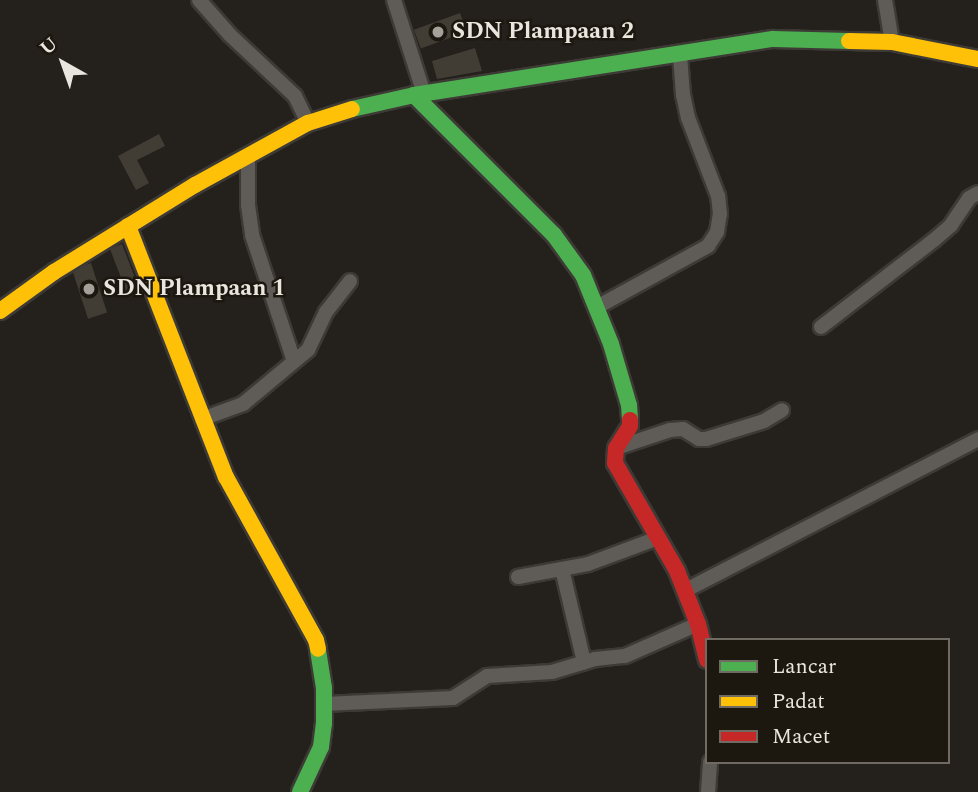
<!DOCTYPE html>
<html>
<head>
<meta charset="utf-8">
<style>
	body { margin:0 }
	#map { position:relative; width:978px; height:792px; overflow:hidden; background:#24201c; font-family:Spectral,serif }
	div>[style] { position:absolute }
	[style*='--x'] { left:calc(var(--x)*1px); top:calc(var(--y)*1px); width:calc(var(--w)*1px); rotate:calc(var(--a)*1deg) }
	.building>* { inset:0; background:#423d34; transform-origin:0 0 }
	.roads { filter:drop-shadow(2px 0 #3d3a36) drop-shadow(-2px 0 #3d3a36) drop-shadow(0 2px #3d3a36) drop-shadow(0 -2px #3d3a36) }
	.street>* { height:14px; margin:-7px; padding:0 7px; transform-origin:7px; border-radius:7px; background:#5f5c58 }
	.fast>* { height:16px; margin:-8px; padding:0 8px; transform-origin:8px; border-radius:8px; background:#4caf50 }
	.slow>* { height:16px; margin:-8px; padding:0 8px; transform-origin:8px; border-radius:8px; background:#ffc107 }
	.jam>* { height:16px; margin:-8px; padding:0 8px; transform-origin:8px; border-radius:8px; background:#c62828 }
	.dots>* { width:19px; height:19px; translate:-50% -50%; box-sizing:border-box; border:4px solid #1d180f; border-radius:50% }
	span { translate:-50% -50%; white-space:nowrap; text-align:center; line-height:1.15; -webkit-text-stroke:5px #1d180f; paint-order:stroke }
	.poi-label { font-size:23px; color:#e9e6df; font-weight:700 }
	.left { translate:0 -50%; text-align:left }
	.legend { position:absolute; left:705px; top:638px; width:245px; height:126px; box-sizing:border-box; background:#1d180f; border:2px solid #6f6a62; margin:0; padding:9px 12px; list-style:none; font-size:21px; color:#e9e6df }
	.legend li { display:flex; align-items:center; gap:14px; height:35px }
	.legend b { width:35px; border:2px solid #6f6a62 }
	.north { position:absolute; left:28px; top:28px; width:70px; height:70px; -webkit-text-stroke:5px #1d180f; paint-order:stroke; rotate:320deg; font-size:19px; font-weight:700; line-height:28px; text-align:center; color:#e9e6df }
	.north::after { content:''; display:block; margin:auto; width:24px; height:32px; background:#e9e6df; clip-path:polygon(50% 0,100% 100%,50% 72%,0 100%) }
</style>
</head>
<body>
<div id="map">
	<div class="building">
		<i style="left:460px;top:13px;width:20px;height:49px;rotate:70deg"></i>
		<i style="clip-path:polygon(475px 48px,482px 71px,437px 79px,432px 61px)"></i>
		<i style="clip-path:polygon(159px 134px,165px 146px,137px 160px,149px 183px,136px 190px,118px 156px)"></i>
		<i style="left:122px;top:244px;width:49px;height:13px;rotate:69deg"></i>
		<i style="left:91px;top:263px;width:52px;height:20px;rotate:72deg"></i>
	</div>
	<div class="roads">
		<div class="street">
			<i style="--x:199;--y:0;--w:47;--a:48.5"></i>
			<i style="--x:230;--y:35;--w:89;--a:43.2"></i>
			<i style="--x:295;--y:96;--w:30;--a:64"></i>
			<i style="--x:394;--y:0;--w:99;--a:72.3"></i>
			<i style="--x:885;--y:0;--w:43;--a:80.5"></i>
			<i style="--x:248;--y:156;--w:49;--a:90"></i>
			<i style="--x:248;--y:205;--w:30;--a:82"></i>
			<i style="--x:252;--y:235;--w:133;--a:71.6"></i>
			<i style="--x:597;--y:307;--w:127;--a:-28.8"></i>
			<i style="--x:708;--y:246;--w:17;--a:-57"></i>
			<i style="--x:717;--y:232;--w:18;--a:-81"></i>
			<i style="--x:720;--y:214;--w:18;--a:-96"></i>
			<i style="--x:718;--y:196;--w:84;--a:-111"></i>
			<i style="--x:688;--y:118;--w:24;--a:-102"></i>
			<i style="--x:683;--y:95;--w:40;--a:-94.3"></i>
			<i style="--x:821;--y:327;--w:143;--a:-37.6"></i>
			<i style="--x:934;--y:240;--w:23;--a:-41"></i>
			<i style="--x:951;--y:225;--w:32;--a:-56"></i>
			<i style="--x:969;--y:198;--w:10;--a:-29"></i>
			<i style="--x:202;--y:419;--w:44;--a:-20.1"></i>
			<i style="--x:243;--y:404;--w:85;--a:-39.7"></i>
			<i style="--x:308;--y:350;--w:42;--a:-64.7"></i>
			<i style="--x:326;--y:312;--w:39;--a:-52"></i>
			<i style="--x:616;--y:448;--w:57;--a:-18.4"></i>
			<i style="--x:670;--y:430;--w:13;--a:-4"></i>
			<i style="--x:683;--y:429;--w:19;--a:32"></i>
			<i style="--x:699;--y:439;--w:7;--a:0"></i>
			<i style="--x:706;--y:439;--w:61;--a:-17.2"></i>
			<i style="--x:764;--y:421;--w:21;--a:-31"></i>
			<i style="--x:562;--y:569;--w:96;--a:76.7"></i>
			<i style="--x:518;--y:577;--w:71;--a:-10.5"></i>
			<i style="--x:588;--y:564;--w:75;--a:-20.4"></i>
			<i style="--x:686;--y:590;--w:329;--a:-27.3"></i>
			<i style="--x:324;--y:704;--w:129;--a:-2.7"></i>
			<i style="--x:453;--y:698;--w:40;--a:-32.9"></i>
			<i style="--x:487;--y:676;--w:65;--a:-3.5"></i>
			<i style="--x:552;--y:672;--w:45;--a:-16.8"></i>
			<i style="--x:595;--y:659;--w:30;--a:-6"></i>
			<i style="--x:625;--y:656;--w:80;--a:-23.7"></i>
			<i style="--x:708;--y:792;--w:30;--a:-86"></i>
		</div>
		<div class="fast">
			<i style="--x:414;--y:95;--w:198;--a:45"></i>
			<i style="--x:554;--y:235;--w:49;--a:54.1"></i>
			<i style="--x:583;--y:275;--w:74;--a:67.9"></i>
			<i style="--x:611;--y:344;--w:64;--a:73.6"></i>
			<i style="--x:629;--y:405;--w:15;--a:86"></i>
			<i style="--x:352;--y:109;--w:64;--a:-12.7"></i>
			<i style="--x:414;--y:95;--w:363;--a:-8.9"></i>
			<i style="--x:773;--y:39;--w:76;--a:1.5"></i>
			<i style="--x:300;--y:792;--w:50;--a:-65"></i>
			<i style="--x:321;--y:747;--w:23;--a:-83"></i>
			<i style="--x:324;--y:724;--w:36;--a:-90"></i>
			<i style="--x:324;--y:688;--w:39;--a:-99"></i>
		</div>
		<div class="slow">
			<i style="--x:849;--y:41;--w:43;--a:1.3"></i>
			<i style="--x:892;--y:42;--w:88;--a:11.2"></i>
			<i style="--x:128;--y:226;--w:269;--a:68.7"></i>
			<i style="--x:226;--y:477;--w:186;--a:61.1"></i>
			<i style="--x:316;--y:640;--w:9;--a:77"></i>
			<i style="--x:0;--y:311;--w:67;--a:-35.8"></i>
			<i style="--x:54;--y:272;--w:166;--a:-31.7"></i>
			<i style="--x:195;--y:185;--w:129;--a:-28.8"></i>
			<i style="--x:308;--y:123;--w:46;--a:-17.7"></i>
		</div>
		<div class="jam">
			<i style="--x:630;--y:420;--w:6;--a:90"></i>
			<i style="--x:630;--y:426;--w:26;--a:122"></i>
			<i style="--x:616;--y:448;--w:15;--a:94"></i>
			<i style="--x:615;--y:463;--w:125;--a:60.1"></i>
			<i style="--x:677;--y:571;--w:57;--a:68.4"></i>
			<i style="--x:698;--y:624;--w:37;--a:76"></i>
		</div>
	</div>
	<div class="dots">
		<i style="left:438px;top:32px;background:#a4a19b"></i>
		<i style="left:89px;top:289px;background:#a4a19b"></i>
	</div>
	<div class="poi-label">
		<span class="left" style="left:452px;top:32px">SDN Plampaan 2</span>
		<span class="left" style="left:103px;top:289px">SDN Plampaan 1</span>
	</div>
	<ul class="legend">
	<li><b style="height:9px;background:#4caf50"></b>Lancar</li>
	<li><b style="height:9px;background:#ffc107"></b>Padat</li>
	<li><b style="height:9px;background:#c62828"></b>Macet</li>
	</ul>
	<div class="north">U</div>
</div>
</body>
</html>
